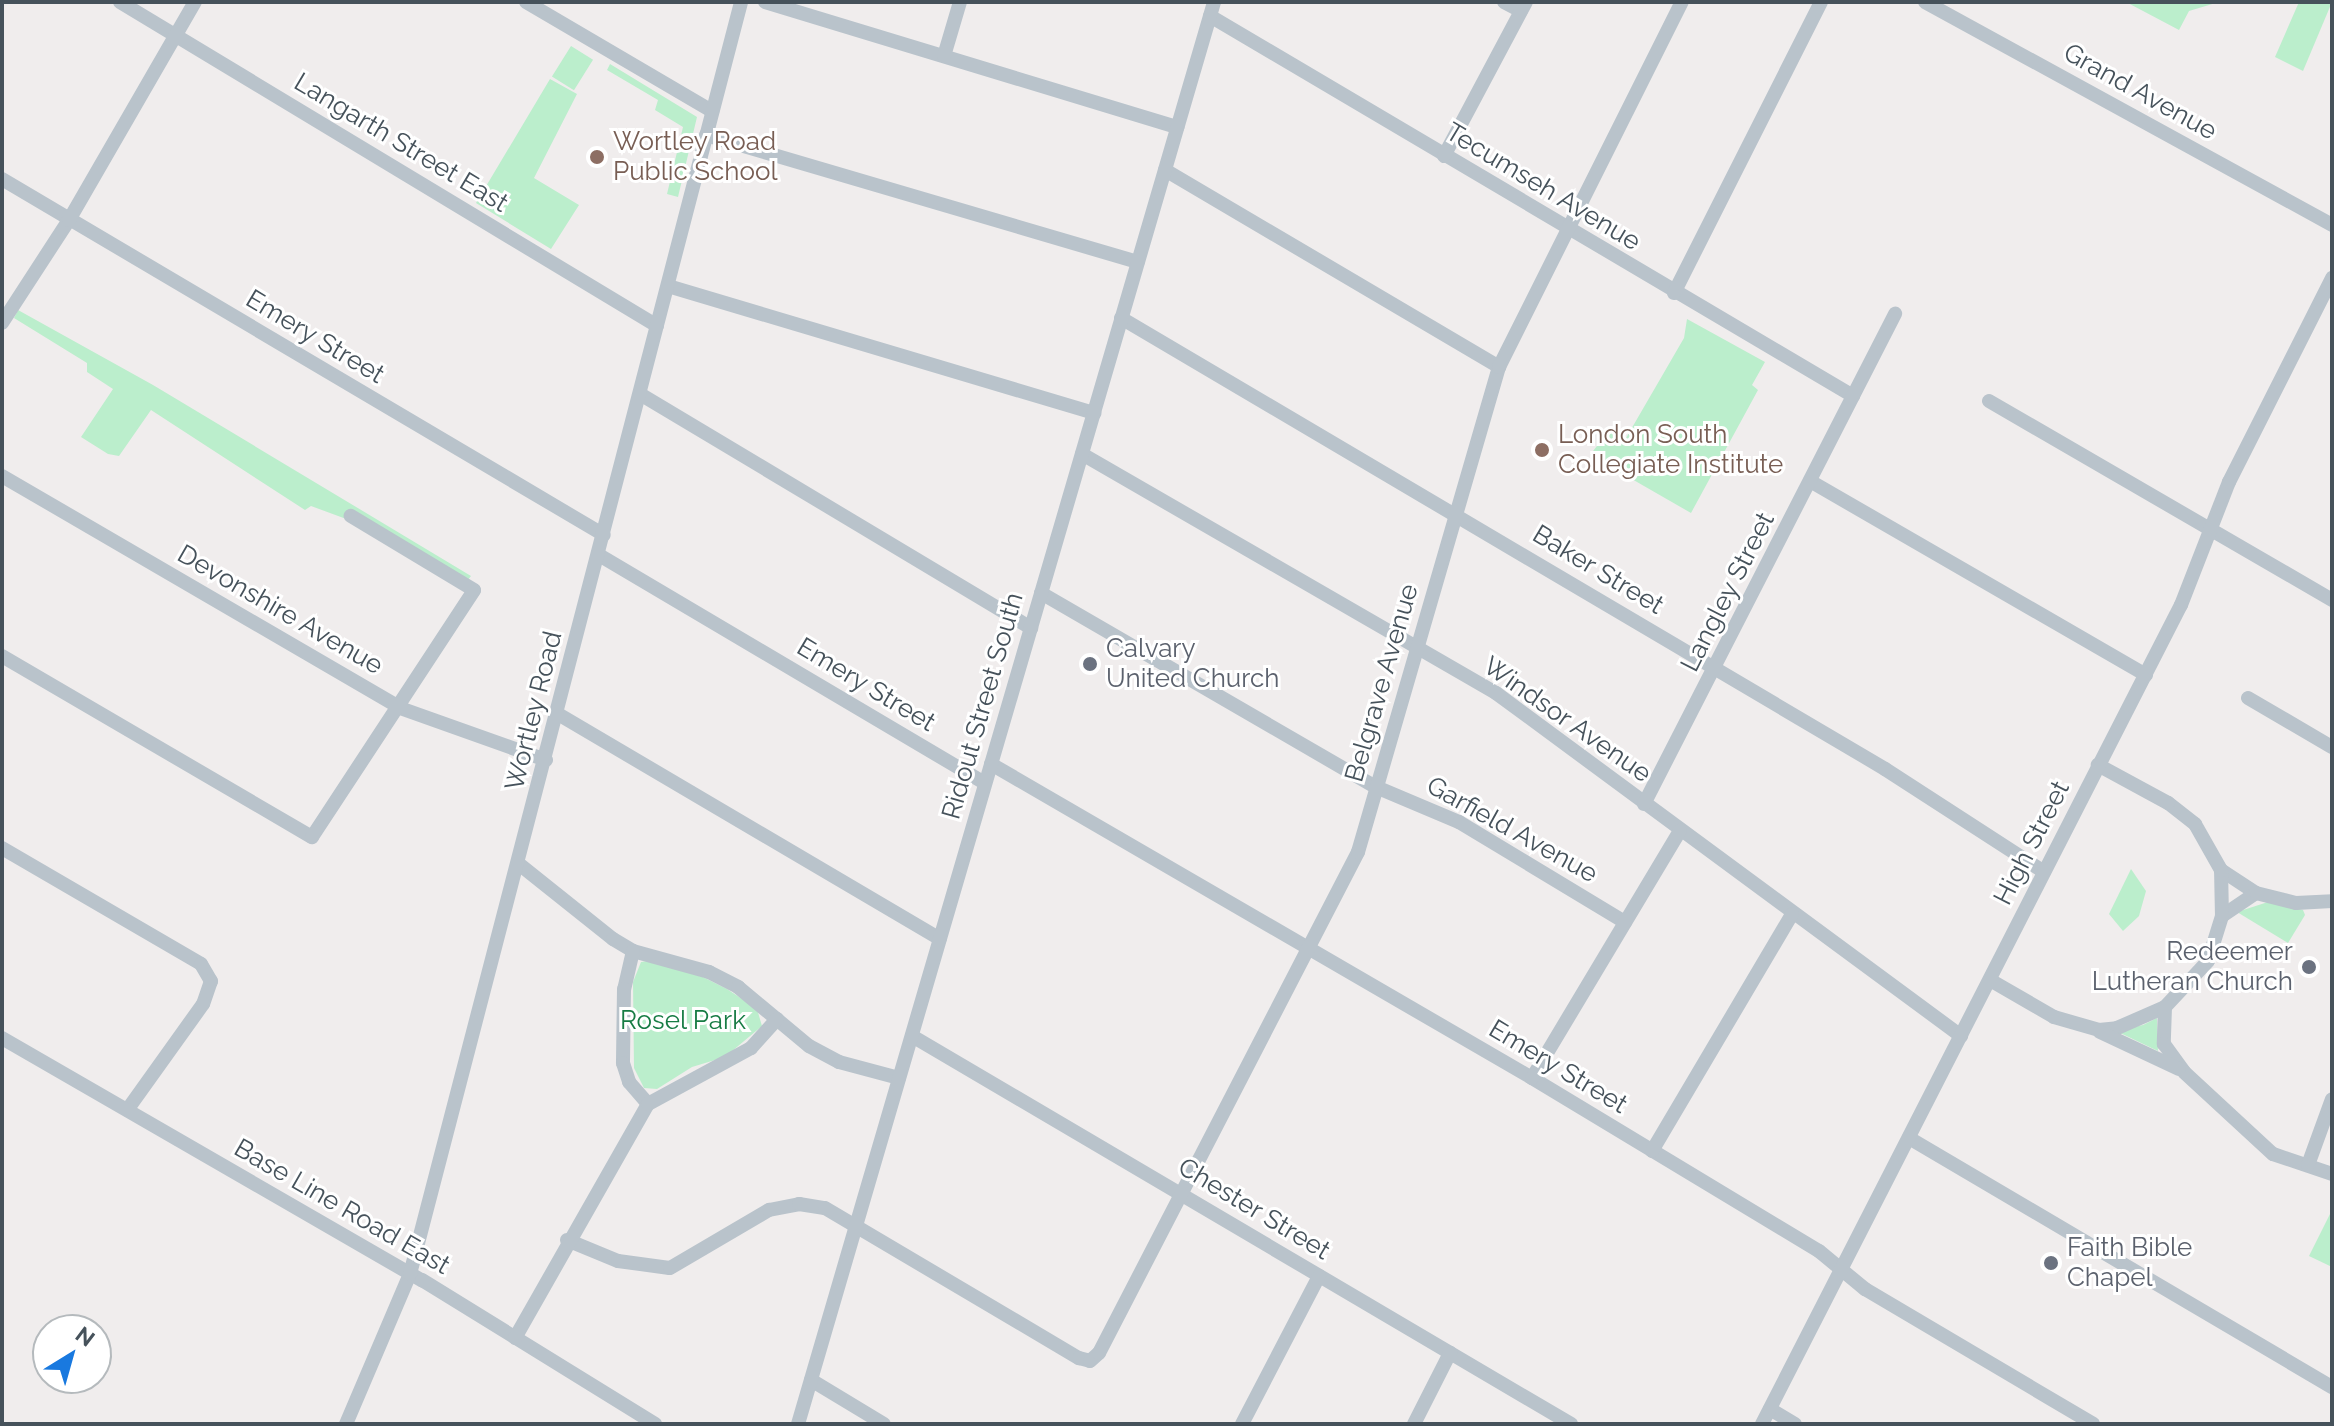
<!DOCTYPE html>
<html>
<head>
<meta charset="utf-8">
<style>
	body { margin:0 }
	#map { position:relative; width:2334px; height:1426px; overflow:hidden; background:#f0eded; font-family:Raleway,sans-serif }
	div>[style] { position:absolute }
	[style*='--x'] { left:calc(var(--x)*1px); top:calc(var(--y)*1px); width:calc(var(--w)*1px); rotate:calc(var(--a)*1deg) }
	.green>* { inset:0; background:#bec; transform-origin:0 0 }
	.minor>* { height:14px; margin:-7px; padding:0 7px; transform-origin:7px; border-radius:7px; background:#b9c3cb }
	.dots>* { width:22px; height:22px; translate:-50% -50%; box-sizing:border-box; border:4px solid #fff; border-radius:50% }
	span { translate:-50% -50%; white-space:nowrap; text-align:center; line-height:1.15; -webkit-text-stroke:6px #fff; paint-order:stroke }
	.street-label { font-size:26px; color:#46525b }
	.education-label { font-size:26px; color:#785e54 }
	.left { translate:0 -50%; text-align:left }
	.worship-label { font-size:26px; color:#5b616d }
	.right { translate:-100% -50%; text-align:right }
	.park-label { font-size:26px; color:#177c44 }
	.frame { position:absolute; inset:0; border:4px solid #46525b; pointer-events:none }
	.north { position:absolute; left:32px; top:1314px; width:80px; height:80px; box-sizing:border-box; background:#fff; border:2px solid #b5babd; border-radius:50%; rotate:37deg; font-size:22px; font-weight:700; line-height:32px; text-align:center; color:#46525b }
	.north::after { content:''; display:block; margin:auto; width:28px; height:36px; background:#1979df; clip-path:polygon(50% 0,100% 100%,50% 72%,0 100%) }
</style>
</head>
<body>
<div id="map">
	<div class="green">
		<i style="clip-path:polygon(2126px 2px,2219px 2px,2189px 11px,2179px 30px)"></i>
		<i style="clip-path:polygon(2299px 2px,2332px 2px,2303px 71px,2275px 57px)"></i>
		<i style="left:571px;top:46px;width:26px;height:36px;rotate:32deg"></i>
		<i style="clip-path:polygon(610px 64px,697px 117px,678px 197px,667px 194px,683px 127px,655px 110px,658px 100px,607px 70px)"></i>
		<i style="clip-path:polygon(550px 79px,577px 94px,534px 178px,579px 205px,551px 249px,476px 203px)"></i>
		<i style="clip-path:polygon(18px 310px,153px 385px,471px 576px,461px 589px,349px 520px,311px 506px,305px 510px,151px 410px,119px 456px,108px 454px,81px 437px,113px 389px,87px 372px,87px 363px,14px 318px)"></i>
		<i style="clip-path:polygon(1687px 319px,1765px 362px,1752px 385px,1758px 390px,1691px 513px,1590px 455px,1610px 429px,1626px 438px,1684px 338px)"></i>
		<i style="clip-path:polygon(2131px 869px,2146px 891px,2139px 916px,2123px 931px,2109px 914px)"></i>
		<i style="clip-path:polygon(2268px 902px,2303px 910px,2305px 915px,2288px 943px,2237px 912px)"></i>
		<i style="clip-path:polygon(648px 961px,701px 976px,727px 989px,757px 1009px,762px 1026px,725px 1057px,692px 1067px,657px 1089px,644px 1088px,634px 1068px,633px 982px,641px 962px)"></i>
		<i style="clip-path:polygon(2157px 1018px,2158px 1051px,2116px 1031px,2143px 1025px)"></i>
		<i style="clip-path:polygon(2332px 1210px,2332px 1267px,2309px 1256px)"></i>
	</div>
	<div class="minor">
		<i style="--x:120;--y:2;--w:627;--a:31.1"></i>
		<i style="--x:526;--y:2;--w:216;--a:30.4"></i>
		<i style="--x:765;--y:2;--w:431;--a:16.9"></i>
		<i style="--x:1504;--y:2;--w:19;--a:28"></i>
		<i style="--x:1925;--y:2;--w:464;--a:28.7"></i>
		<i style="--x:1210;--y:16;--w:747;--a:30.58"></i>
		<i style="--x:944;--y:56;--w:56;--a:-73.5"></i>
		<i style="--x:706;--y:135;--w:450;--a:16.4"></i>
		<i style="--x:1444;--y:156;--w:174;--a:-62"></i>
		<i style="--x:1165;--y:170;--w:388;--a:30.5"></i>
		<i style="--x:2;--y:179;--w:699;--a:30.6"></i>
		<i style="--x:668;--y:286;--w:445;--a:16.6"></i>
		<i style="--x:1674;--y:293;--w:326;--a:-63.2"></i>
		<i style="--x:1121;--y:318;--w:887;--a:30.55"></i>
		<i style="--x:1885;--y:769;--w:189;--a:32.9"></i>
		<i style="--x:2;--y:323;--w:123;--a:-57"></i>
		<i style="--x:69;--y:220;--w:252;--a:-60"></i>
		<i style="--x:640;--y:394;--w:456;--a:30.9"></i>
		<i style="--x:1989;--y:401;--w:397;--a:30.1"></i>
		<i style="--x:1082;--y:454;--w:478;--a:30"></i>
		<i style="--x:1496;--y:693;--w:578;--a:36.41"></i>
		<i style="--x:2;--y:476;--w:461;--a:30.2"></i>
		<i style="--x:400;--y:708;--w:155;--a:19.6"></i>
		<i style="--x:1810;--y:481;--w:388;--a:30"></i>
		<i style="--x:599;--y:555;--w:448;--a:30.6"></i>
		<i style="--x:1041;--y:593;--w:387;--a:30.1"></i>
		<i style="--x:1376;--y:787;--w:90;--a:22.9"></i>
		<i style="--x:1459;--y:822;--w:194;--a:31.1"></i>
		<i style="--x:2;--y:656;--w:359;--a:30.3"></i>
		<i style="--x:312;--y:837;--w:295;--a:-56.7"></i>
		<i style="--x:474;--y:590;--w:144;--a:-149"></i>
		<i style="--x:2248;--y:698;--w:97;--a:30.3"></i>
		<i style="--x:558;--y:714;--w:443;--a:30.5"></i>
		<i style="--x:991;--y:764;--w:626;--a:30.13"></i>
		<i style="--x:1532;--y:1078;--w:335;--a:31.1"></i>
		<i style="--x:1819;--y:1251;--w:60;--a:39.6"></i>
		<i style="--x:1865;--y:1289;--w:265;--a:30.6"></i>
		<i style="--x:1644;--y:804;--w:551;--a:-62.88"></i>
		<i style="--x:2;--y:848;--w:230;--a:30.2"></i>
		<i style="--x:201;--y:964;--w:20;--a:60"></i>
		<i style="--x:211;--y:981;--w:24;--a:109"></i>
		<i style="--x:203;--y:1004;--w:130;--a:125.6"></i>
		<i style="--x:519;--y:864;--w:120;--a:38.6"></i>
		<i style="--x:613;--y:939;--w:23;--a:31"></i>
		<i style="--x:633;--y:951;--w:79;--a:15.4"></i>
		<i style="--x:709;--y:972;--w:33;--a:27"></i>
		<i style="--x:738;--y:987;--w:92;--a:39.7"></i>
		<i style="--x:809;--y:1046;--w:34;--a:28"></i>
		<i style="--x:839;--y:1062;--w:62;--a:14.9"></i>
		<i style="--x:2221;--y:870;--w:42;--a:33.3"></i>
		<i style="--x:2222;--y:916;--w:41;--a:-34.1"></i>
		<i style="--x:2256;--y:893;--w:41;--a:14"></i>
		<i style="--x:2296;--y:903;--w:36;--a:-3"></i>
		<i style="--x:633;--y:951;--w:39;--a:103"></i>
		<i style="--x:624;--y:989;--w:74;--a:90.8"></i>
		<i style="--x:623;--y:1063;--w:20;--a:72"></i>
		<i style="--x:629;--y:1082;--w:29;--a:49"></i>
		<i style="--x:1990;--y:980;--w:74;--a:30"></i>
		<i style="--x:2054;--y:1017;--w:47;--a:16.1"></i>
		<i style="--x:2099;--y:1030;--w:18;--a:-6"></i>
		<i style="--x:2117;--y:1028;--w:52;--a:-23.6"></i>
		<i style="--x:2165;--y:1007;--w:63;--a:-46.9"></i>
		<i style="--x:2208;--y:961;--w:47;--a:-72.7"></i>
		<i style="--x:2222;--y:916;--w:46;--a:-91.2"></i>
		<i style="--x:2221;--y:870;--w:53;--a:-119.5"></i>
		<i style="--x:2195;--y:824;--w:34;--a:-142"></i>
		<i style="--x:2168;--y:803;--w:80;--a:-151.5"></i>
		<i style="--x:2165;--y:1007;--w:37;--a:92"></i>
		<i style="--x:2164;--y:1044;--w:34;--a:54"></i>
		<i style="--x:2184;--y:1072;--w:121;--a:42.7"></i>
		<i style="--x:2273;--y:1154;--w:62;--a:18.7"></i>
		<i style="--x:2100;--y:1032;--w:87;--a:25.1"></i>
		<i style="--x:912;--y:1036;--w:765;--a:30.49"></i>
		<i style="--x:2;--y:1038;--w:485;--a:30"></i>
		<i style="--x:422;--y:1280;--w:274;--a:31.7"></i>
		<i style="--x:1532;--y:1078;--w:288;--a:-59.1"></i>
		<i style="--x:1909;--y:1138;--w:491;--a:30.5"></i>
		<i style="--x:1652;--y:1151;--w:275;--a:-59.4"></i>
		<i style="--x:2308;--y:1165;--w:70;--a:-70"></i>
		<i style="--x:567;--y:1240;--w:55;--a:22.4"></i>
		<i style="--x:618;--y:1261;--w:52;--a:7.7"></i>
		<i style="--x:670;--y:1268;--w:115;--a:-30.4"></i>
		<i style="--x:769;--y:1210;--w:31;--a:-11"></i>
		<i style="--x:799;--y:1204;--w:26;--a:9"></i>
		<i style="--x:825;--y:1208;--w:295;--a:30.6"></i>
		<i style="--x:1079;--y:1358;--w:11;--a:15"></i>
		<i style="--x:1090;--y:1361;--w:12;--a:-42"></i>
		<i style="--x:1099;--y:1353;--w:564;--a:-62.66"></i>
		<i style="--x:1358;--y:852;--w:505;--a:-73.79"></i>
		<i style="--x:1499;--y:367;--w:408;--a:-63.4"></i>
		<i style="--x:515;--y:1338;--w:269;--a:-60.4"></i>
		<i style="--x:648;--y:1104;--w:117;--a:-28.5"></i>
		<i style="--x:751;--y:1048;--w:39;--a:-48"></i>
		<i style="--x:811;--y:1380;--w:85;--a:31.1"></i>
		<i style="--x:1770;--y:1409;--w:29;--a:31"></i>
		<i style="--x:346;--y:1424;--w:163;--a:-66.9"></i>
		<i style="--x:410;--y:1274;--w:1314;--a:-75.41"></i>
		<i style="--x:798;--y:1424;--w:1482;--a:-73.69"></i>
		<i style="--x:1242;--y:1424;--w:167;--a:-62.5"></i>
		<i style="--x:1414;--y:1424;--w:80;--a:-63.1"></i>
		<i style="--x:1762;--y:1424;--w:920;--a:-62.91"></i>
		<i style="--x:2181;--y:605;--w:132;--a:-68.7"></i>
		<i style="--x:2229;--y:482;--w:229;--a:-63.2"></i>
	</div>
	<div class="dots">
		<i style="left:597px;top:157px;background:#8d6e63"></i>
		<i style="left:1542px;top:450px;background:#8d6e63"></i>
		<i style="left:1090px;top:664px;background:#6b7280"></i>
		<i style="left:2309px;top:967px;background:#6b7280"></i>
		<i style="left:2051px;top:1263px;background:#6b7280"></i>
	</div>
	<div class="street-label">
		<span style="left:2140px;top:92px;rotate:29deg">Grand Avenue</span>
		<span style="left:401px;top:143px;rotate:31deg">Langarth Street East</span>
		<span style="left:1543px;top:187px;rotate:31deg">Tecumseh Avenue</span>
		<span style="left:315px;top:337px;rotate:31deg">Emery Street</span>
		<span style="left:1598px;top:570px;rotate:31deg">Baker Street</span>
		<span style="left:1728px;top:592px;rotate:-63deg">Langley Street</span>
		<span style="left:280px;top:610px;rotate:30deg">Devonshire Avenue</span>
		<span style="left:1382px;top:683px;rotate:-74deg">Belgrave Avenue</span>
		<span style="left:866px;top:685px;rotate:31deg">Emery Street</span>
		<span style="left:983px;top:706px;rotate:-74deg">Ridout Street South</span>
		<span style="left:534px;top:711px;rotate:-76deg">Wortley Road</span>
		<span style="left:1567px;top:720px;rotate:35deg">Windsor Avenue</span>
		<span style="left:1512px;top:830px;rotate:29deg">Garfield Avenue</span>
		<span style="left:2032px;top:843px;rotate:-63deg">High Street</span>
		<span style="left:1558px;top:1067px;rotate:31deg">Emery Street</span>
		<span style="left:342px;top:1207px;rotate:30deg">Base Line Road East</span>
		<span style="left:1254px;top:1209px;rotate:31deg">Chester Street</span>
	</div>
	<div class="education-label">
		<span class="left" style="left:613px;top:157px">Wortley Road<br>Public School</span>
		<span class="left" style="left:1558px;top:450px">London South<br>Collegiate Institute</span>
	</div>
	<div class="worship-label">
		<span class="left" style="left:1106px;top:664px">Calvary<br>United Church</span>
		<span class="right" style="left:2293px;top:967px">Redeemer<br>Lutheran Church</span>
		<span class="left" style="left:2067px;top:1263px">Faith Bible<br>Chapel</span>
	</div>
	<div class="park-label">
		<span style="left:683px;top:1021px">Rosel Park</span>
	</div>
	<div class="frame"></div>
	<div class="north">N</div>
</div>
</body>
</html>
